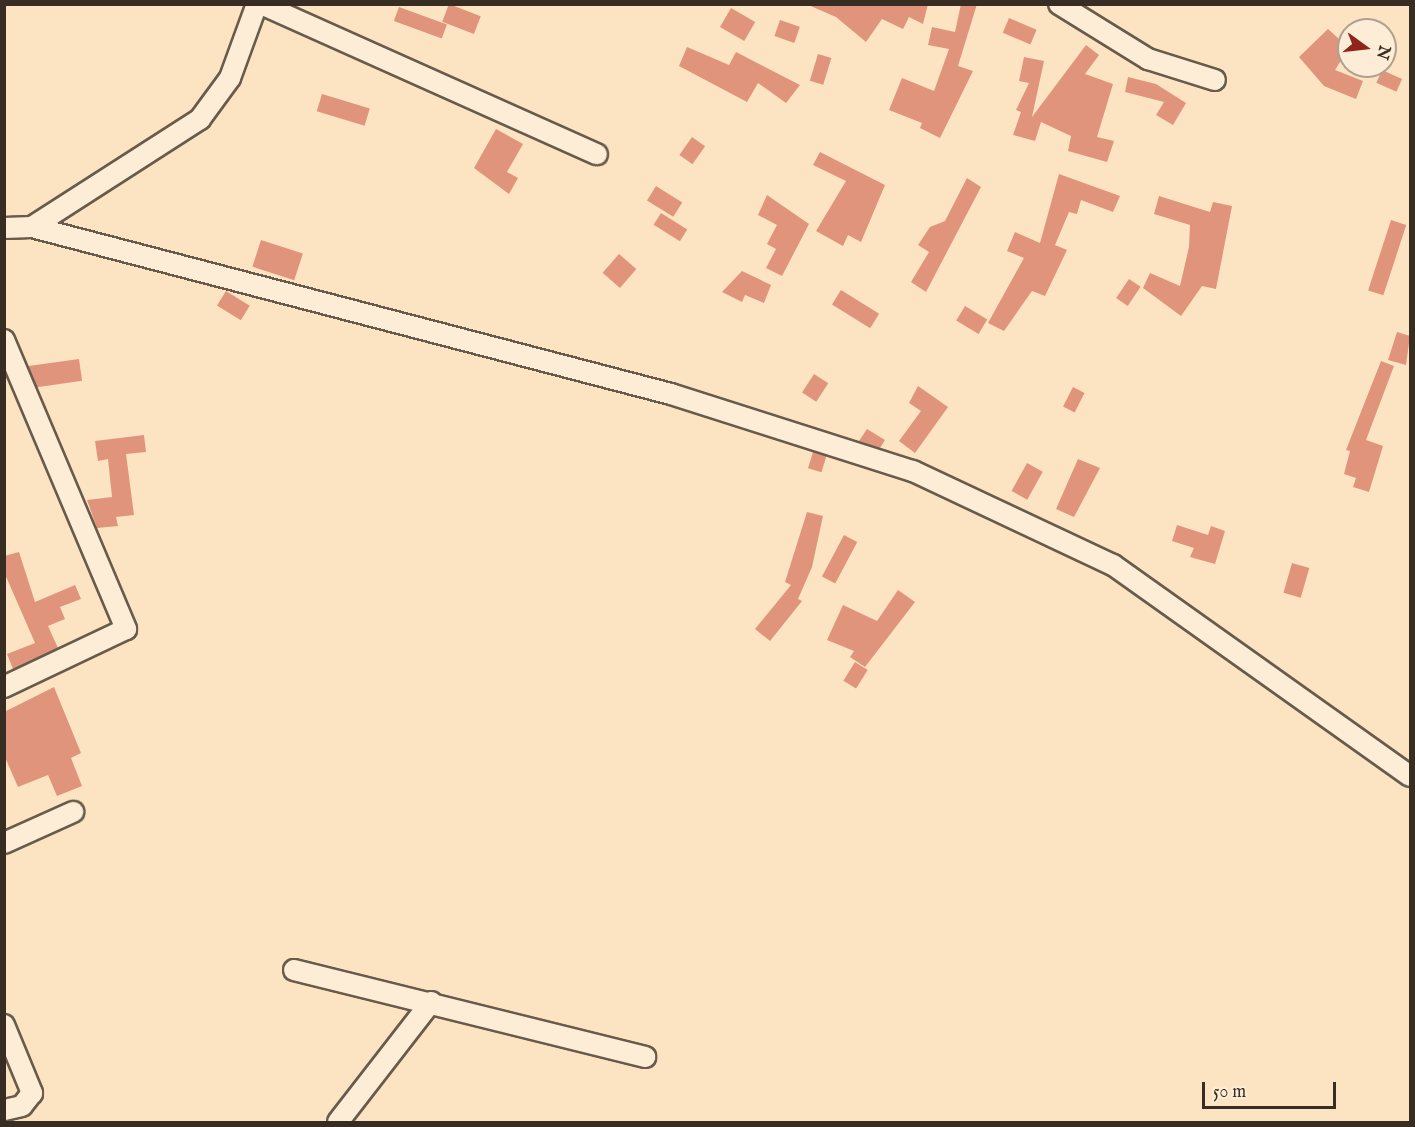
<!DOCTYPE html>
<html>
<head>
<meta charset="utf-8">
<style>
	body { margin:0 }
	#map { position:relative; width:1415px; height:1127px; overflow:hidden; background:#fce4c2; font-family:"IM FELL English",serif }
	div>[style] { position:absolute }
	[style*='--x'] { left:calc(var(--x)*1px); top:calc(var(--y)*1px); width:calc(var(--w)*1px); rotate:calc(var(--a)*1deg) }
	.building>* { inset:0; background:#e1947c; transform-origin:0 0 }
	.roads { filter:drop-shadow(2px 0 #685b4b) drop-shadow(-2px 0 #685b4b) drop-shadow(0 2px #685b4b) drop-shadow(0 -2px #685b4b) }
	.minor>* { height:20px; margin:-10px; padding:0 10px; transform-origin:10px; border-radius:10px; background:#fdedd7 }
	span { translate:-50% -50%; white-space:nowrap; text-align:center; line-height:1.15; -webkit-text-stroke:4.5px #fdedd7; paint-order:stroke }
	.frame { position:absolute; inset:0; border:6px solid #372d23; pointer-events:none }
	.north { position:absolute; left:1337px; top:18px; width:60px; height:60px; box-sizing:border-box; background:#fdedd7; border:2px solid #aea08f; border-radius:50%; rotate:105deg; font-size:16px; font-weight:700; line-height:24px; text-align:center; color:#372d23 }
	.north::after { content:''; display:block; margin:auto; width:21px; height:27px; background:#8f2418; clip-path:polygon(50% 0,100% 100%,50% 72%,0 100%) }
	.scale { position:absolute; left:1202px; top:1082px; width:134px; height:27px; box-sizing:border-box; border:3px solid #372d23; border-top:0; padding-left:8px; font-size:18px; line-height:21px; white-space:nowrap; color:#372d23; -webkit-text-stroke:4px #fdedd7; paint-order:stroke }
</style>
</head>
<body>
<div id="map">
	<div class="building">
		<i style="left:449px;top:4px;width:34px;height:19px;rotate:21deg"></i>
		<i style="clip-path:polygon(806px 4px,928px 4px,923px 24px,909px 17px,903px 29px,882px 19px,866px 42px,836px 17px)"></i>
		<i style="clip-path:polygon(961px 4px,977px 4px,958px 66px,973px 71px,940px 138px,920px 128px,922px 123px,889px 110px,902px 78px,934px 91px,949px 49px,928px 45px,932px 27px,955px 32px)"></i>
		<i style="left:399px;top:7px;width:51px;height:15px;rotate:20deg"></i>
		<i style="left:731px;top:8px;width:28px;height:22px;rotate:30deg"></i>
		<i style="left:1009px;top:18px;width:30px;height:16px;rotate:23deg"></i>
		<i style="left:780px;top:20px;width:21px;height:17px;rotate:19deg"></i>
		<i style="clip-path:polygon(1328px 29px,1349px 48px,1335px 70px,1363px 81px,1356px 99px,1324px 86px,1299px 57px)"></i>
		<i style="clip-path:polygon(1086px 45px,1099px 55px,1085px 74px,1113px 84px,1097px 137px,1114px 141px,1107px 162px,1068px 151px,1071px 136px,1041px 122px,1035px 141px,1013px 135px,1021px 112px,1016px 110px,1029px 83px,1019px 81px,1024px 57px,1044px 61px,1032px 117px)"></i>
		<i style="clip-path:polygon(687px 47px,729px 65px,736px 52px,800px 85px,786px 103px,758px 83px,747px 102px,679px 66px)"></i>
		<i style="left:818px;top:54px;width:14px;height:28px;rotate:17deg"></i>
		<i style="left:1382px;top:70px;width:22px;height:14px;rotate:24deg"></i>
		<i style="clip-path:polygon(1128px 77px,1156px 84px,1186px 103px,1173px 125px,1156px 115px,1164px 102px,1125px 92px)"></i>
		<i style="left:322px;top:94px;width:50px;height:18px;rotate:17deg"></i>
		<i style="clip-path:polygon(496px 129px,523px 144px,507px 172px,518px 178px,509px 194px,474px 168px)"></i>
		<i style="left:692px;top:137px;width:16px;height:22px;rotate:35deg"></i>
		<i style="clip-path:polygon(820px 152px,885px 185px,861px 242px,848px 235px,843px 246px,816px 231px,846px 181px,813px 165px)"></i>
		<i style="clip-path:polygon(1059px 174px,1120px 196px,1113px 212px,1081px 200px,1077px 214px,1069px 212px,1055px 245px,1067px 250px,1045px 296px,1032px 291px,1004px 331px,988px 323px,1024px 258px,1007px 251px,1015px 232px,1040px 243px)"></i>
		<i style="clip-path:polygon(967px 178px,981px 187px,926px 292px,911px 282px,929px 252px,918px 245px,930px 227px,945px 221px)"></i>
		<i style="left:656px;top:186px;width:31px;height:17px;rotate:32deg"></i>
		<i style="clip-path:polygon(767px 195px,809px 224px,782px 276px,766px 268px,776px 249px,767px 244px,777px 225px,758px 215px)"></i>
		<i style="clip-path:polygon(1159px 196px,1210px 212px,1213px 202px,1232px 206px,1216px 289px,1202px 286px,1181px 316px,1143px 288px,1150px 273px,1180px 286px,1189px 247px,1190px 225px,1154px 214px)"></i>
		<i style="left:661px;top:213px;width:31px;height:14px;rotate:32deg"></i>
		<i style="left:1391px;top:220px;width:16px;height:74px;rotate:18deg"></i>
		<i style="left:261px;top:240px;width:44px;height:28px;rotate:18deg"></i>
		<i style="left:619px;top:254px;width:23px;height:25px;rotate:41deg"></i>
		<i style="clip-path:polygon(742px 271px,771px 285px,764px 303px,745px 295px,742px 302px,722px 292px)"></i>
		<i style="left:1129px;top:279px;width:14px;height:23px;rotate:34deg"></i>
		<i style="left:841px;top:290px;width:45px;height:17px;rotate:32deg"></i>
		<i style="left:226px;top:291px;width:28px;height:17px;rotate:32deg"></i>
		<i style="left:965px;top:306px;width:26px;height:17px;rotate:31deg"></i>
		<i style="clip-path:polygon(1397px 332px,1410px 336px,1406px 365px,1388px 360px)"></i>
		<i style="left:79px;top:359px;width:22px;height:51px;rotate:82deg"></i>
		<i style="clip-path:polygon(1381px 361px,1394px 366px,1366px 440px,1383px 446px,1369px 492px,1353px 487px,1356px 478px,1344px 474px,1350px 451px,1346px 450px)"></i>
		<i style="left:814px;top:374px;width:17px;height:22px;rotate:33deg"></i>
		<i style="clip-path:polygon(918px 386px,948px 407px,915px 453px,899px 441px,921px 411px,909px 403px)"></i>
		<i style="left:1073px;top:387px;width:13px;height:22px;rotate:27deg"></i>
		<i style="clip-path:polygon(867px 429px,885px 440px,880px 448px,859px 441px)"></i>
		<i style="clip-path:polygon(144px 435px,146px 452px,126px 454px,134px 515px,116px 517px,118px 526px,97px 528px,87px 500px,112px 497px,108px 459px,98px 461px,95px 441px)"></i>
		<i style="left:813px;top:452px;width:14px;height:17px;rotate:17deg"></i>
		<i style="clip-path:polygon(1078px 459px,1100px 468px,1074px 517px,1056px 509px)"></i>
		<i style="left:1027px;top:463px;width:18px;height:32px;rotate:29deg"></i>
		<i style="clip-path:polygon(807px 512px,823px 516px,812px 567px,798px 599px,802px 601px,770px 641px,755px 629px,791px 585px,785px 582px)"></i>
		<i style="clip-path:polygon(1177px 525px,1208px 535px,1211px 526px,1225px 531px,1215px 564px,1190px 557px,1194px 548px,1172px 541px)"></i>
		<i style="left:844px;top:535px;width:15px;height:47px;rotate:28deg"></i>
		<i style="clip-path:polygon(19px 552px,35px 602px,75px 585px,81px 599px,60px 607px,65px 619px,48px 626px,58px 648px,13px 669px,7px 654px,35px 643px,4px 572px,4px 556px)"></i>
		<i style="left:1292px;top:563px;width:18px;height:31px;rotate:16deg"></i>
		<i style="clip-path:polygon(898px 590px,915px 602px,865px 667px,850px 657px,854px 651px,827px 640px,843px 605px,877px 621px)"></i>
		<i style="left:855px;top:662px;width:15px;height:22px;rotate:32deg"></i>
		<i style="clip-path:polygon(54px 687px,81px 753px,71px 758px,82px 786px,57px 796px,48px 775px,18px 787px,4px 755px,4px 712px)"></i>
	</div>
	<div class="roads">
		<div class="minor">
			<i style="--x:261;--y:4;--w:368;--a:24.1"></i>
			<i style="--x:1059;--y:4;--w:105;--a:31.7"></i>
			<i style="--x:1148;--y:59;--w:70;--a:17.4"></i>
			<i style="--x:32;--y:227;--w:200;--a:-32.7"></i>
			<i style="--x:200;--y:119;--w:51;--a:-53.8"></i>
			<i style="--x:230;--y:78;--w:79;--a:-70"></i>
			<i style="--x:4;--y:228;--w:28;--a:-2"></i>
			<i style="--x:32;--y:227;--w:660;--a:14.65"></i>
			<i style="--x:671;--y:394;--w:254;--a:17.7"></i>
			<i style="--x:913;--y:471;--w:221;--a:25.2"></i>
			<i style="--x:1113;--y:565;--w:364;--a:35.4"></i>
			<i style="--x:4;--y:340;--w:314;--a:67.1"></i>
			<i style="--x:126;--y:629;--w:135;--a:154.6"></i>
			<i style="--x:4;--y:843;--w:76;--a:-24.2"></i>
			<i style="--x:294;--y:970;--w:362;--a:13.9"></i>
			<i style="--x:4;--y:1025;--w:74;--a:67.6"></i>
			<i style="--x:32;--y:1093;--w:16;--a:128"></i>
			<i style="--x:22;--y:1106;--w:18;--a:167"></i>
			<i style="--x:338;--y:1122;--w:152;--a:-52.2"></i>
		</div>
	</div>
	<div class="frame"></div>
	<div class="north">N</div>
	<div class="scale">50 m</div>
</div>
</body>
</html>
